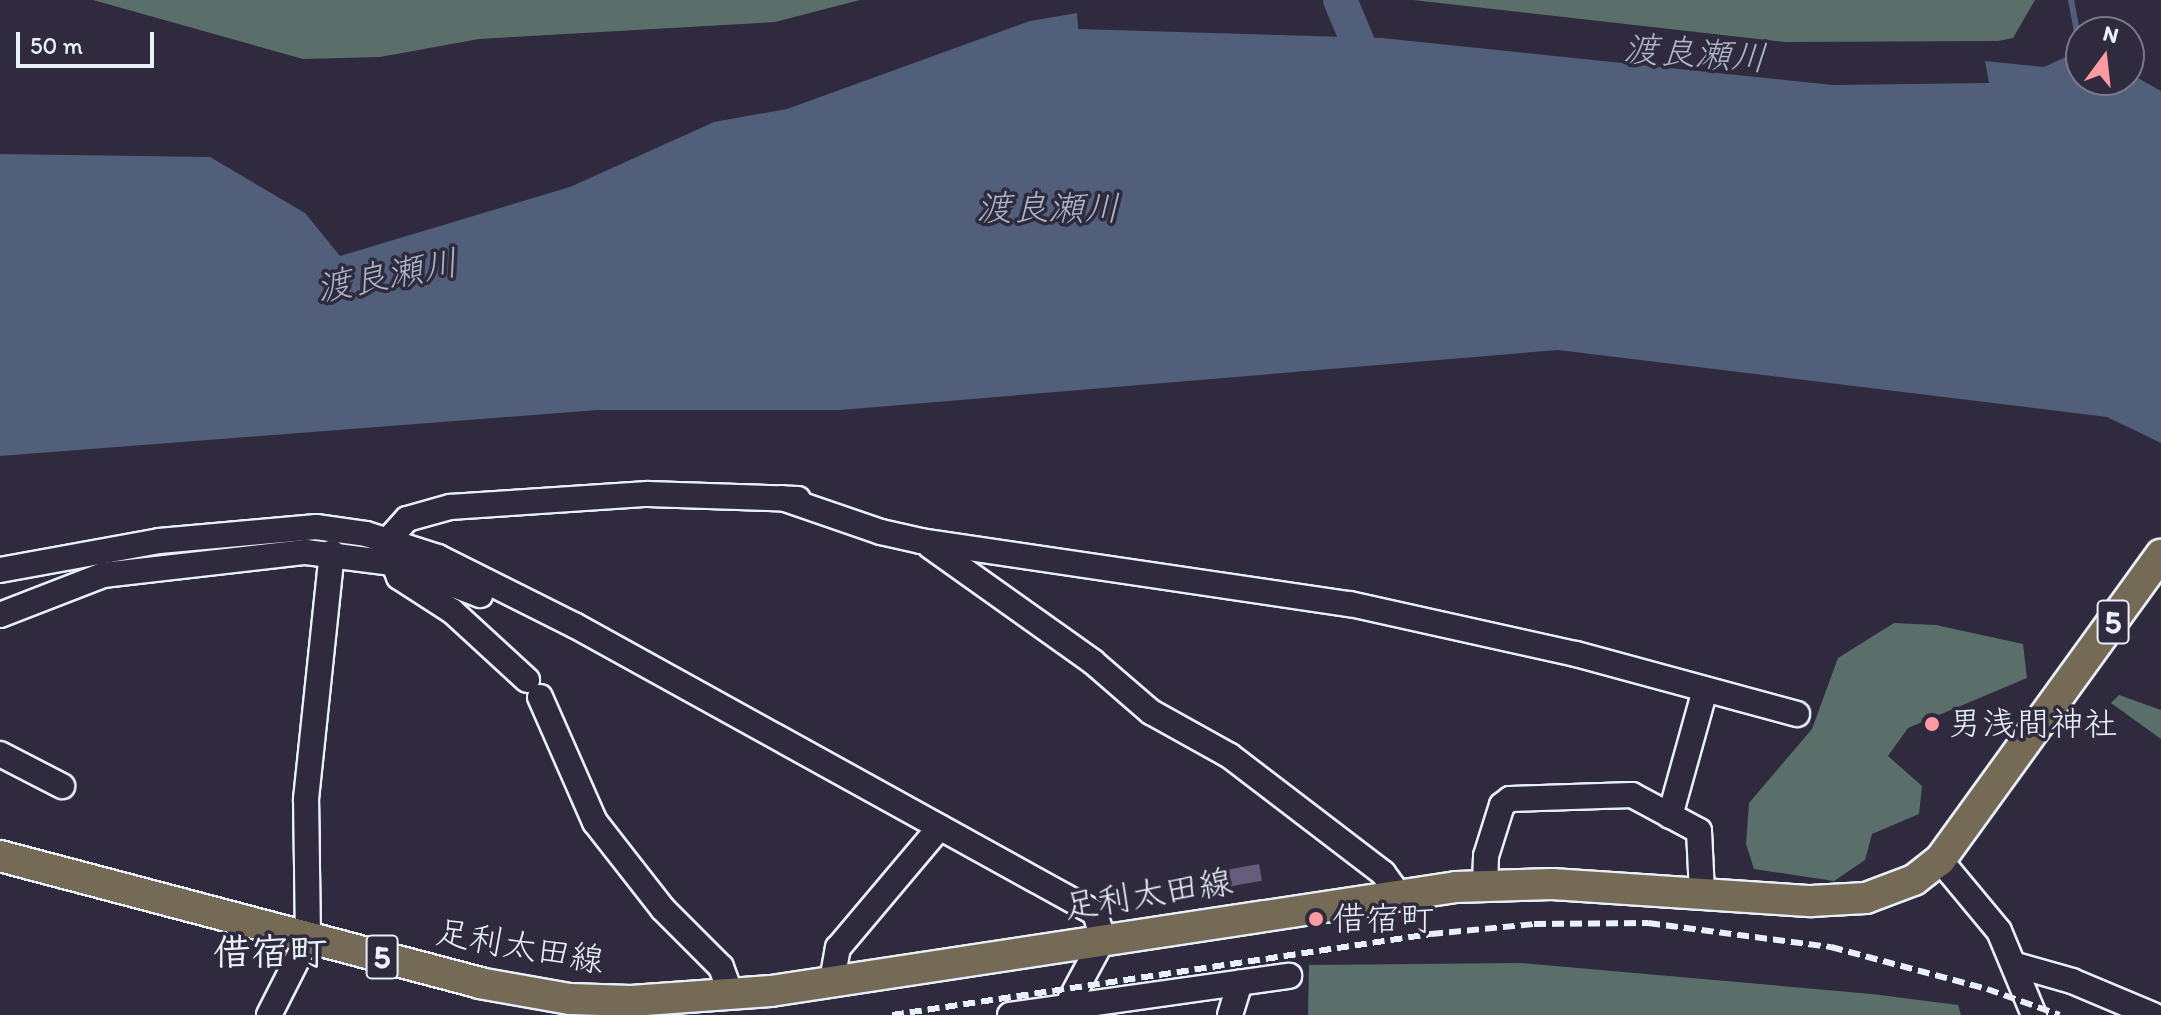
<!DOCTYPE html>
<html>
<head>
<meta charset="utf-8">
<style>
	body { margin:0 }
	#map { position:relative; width:2161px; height:1015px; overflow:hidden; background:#2f2a3d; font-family:Itim,"Klee One",sans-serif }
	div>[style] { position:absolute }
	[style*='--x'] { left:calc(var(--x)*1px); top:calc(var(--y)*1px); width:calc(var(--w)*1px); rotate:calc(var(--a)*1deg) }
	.green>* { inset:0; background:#5a6f69 }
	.water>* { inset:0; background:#515f7a }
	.stream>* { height:6px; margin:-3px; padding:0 3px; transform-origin:3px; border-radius:3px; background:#515f7a }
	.river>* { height:34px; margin:-17px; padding:0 17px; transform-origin:17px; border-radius:17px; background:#515f7a }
	.building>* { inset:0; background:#645e7c; transform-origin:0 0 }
	.roads { filter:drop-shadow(2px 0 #e8f1f8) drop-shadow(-2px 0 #e8f1f8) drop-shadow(0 2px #e8f1f8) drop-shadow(0 -2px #e8f1f8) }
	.minor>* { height:24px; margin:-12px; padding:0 12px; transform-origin:12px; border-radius:12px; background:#2f2a3d }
	.major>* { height:30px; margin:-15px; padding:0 15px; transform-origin:15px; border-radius:15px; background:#756a55 }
	.rail>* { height:6px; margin-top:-3px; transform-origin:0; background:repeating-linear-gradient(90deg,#e8f1f8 0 12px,transparent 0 18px) }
	.dots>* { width:22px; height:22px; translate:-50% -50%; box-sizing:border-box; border:4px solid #2f2a3d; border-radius:50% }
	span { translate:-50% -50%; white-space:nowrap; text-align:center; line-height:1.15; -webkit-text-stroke:7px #2f2a3d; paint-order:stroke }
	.shield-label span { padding:2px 6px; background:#2f2a3d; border:2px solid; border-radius:6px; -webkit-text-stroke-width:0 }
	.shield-label { font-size:32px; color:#e8f1f8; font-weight:700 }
	.poi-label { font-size:34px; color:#e8f1f8 }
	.left { translate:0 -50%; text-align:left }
	.street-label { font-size:34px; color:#e8f1f8 }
	.water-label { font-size:36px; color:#acb7c6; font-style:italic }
	.quarter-label { font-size:38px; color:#e8f1f8; font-weight:700 }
	.north { position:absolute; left:2065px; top:16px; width:80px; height:80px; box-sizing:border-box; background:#2f2a3d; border:2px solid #797a88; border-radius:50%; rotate:15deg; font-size:22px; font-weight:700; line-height:32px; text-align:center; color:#e8f1f8 }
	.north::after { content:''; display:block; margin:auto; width:28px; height:36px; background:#ff9aa2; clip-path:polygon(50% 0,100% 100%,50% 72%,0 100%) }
	.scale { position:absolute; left:16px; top:32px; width:138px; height:36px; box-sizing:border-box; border:4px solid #e8f1f8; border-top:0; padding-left:10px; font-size:24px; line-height:28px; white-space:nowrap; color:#e8f1f8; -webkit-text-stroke:6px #2f2a3d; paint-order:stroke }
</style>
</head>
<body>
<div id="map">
	<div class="green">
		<i style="clip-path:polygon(93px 0,860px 0,775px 22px,479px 39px,380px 57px,303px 59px)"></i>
		<i style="clip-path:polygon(1413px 0,2035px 0,2013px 38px,1998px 41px,1785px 42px)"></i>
		<i style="clip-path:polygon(1894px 623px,1936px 625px,2023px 644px,2027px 678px,1908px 728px,1888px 756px,1922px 786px,1919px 814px,1872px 834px,1865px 860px,1834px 881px,1754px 869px,1746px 844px,1749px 803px,1812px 729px,1838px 658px)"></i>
		<i style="clip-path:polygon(2119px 695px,2161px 710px,2161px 739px,2111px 703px)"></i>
		<i style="clip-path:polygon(1521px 963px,1872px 994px,1958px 1005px,1961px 1015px,1308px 1015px,1309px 965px)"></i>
	</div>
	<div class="water">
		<i style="clip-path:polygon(1077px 13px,1078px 29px,1382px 38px,1833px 85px,1989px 83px,1985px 61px,2044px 67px,2070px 55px,2081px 56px,2081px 80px,2129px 80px,2129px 73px,2161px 91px,2161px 443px,2107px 417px,1558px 350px,840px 410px,598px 410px,0 456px,0 154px,210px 157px,305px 213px,340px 256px,570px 187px,714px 122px,787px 109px,1030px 21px)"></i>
	</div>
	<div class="stream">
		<i style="--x:2071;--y:0;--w:54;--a:79.3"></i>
	</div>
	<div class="river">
		<i style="--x:1340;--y:0;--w:67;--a:67.2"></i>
	</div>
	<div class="building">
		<i style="left:1259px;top:864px;width:17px;height:33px;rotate:80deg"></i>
	</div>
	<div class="roads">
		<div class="minor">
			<i style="--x:782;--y:498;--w:105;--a:19"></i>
			<i style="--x:881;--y:532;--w:41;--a:12.7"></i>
			<i style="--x:921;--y:541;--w:434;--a:8.4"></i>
			<i style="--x:1350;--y:604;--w:231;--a:12.5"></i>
			<i style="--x:1576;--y:654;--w:229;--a:15.2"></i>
			<i style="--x:388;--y:540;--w:28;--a:-48"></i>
			<i style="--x:407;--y:519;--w:45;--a:-15.6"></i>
			<i style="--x:450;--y:507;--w:198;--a:-3.8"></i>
			<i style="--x:648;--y:494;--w:150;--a:1.9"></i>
			<i style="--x:930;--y:546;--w:200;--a:35.4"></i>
			<i style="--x:1093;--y:662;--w:77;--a:40.8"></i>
			<i style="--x:1151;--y:712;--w:90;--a:29.1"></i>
			<i style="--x:1230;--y:756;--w:193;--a:37.4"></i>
			<i style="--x:1383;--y:873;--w:27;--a:54"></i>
			<i style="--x:393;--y:562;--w:16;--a:68"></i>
			<i style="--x:399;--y:577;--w:63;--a:32.7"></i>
			<i style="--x:452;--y:611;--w:102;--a:42.6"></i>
			<i style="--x:0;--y:570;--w:162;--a:-10.3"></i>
			<i style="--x:159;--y:541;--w:158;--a:-5.1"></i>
			<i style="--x:316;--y:527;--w:50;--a:8"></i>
			<i style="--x:366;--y:534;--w:76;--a:17.7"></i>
			<i style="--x:438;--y:557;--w:152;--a:26.6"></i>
			<i style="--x:574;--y:625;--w:595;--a:28.93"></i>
			<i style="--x:1095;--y:913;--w:27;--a:73"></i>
			<i style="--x:1103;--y:939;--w:86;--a:118.3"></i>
			<i style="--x:0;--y:615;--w:110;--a:-21.2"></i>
			<i style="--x:103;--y:575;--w:204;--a:-6.5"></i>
			<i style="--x:306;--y:552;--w:95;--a:7.3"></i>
			<i style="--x:400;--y:564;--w:86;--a:21.2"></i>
			<i style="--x:540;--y:697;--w:137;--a:66.3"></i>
			<i style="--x:595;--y:822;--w:110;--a:52"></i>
			<i style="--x:663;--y:909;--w:82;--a:45"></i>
			<i style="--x:721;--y:967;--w:30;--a:70"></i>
			<i style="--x:0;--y:754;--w:70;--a:27.3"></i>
			<i style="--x:1670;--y:816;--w:131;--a:-74.5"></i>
			<i style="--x:1940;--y:860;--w:92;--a:50.3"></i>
			<i style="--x:1999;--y:931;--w:91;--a:67.4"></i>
			<i style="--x:1485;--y:885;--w:29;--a:-88"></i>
			<i style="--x:1486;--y:856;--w:53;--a:-72.6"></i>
			<i style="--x:1502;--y:805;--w:10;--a:-37"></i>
			<i style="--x:1510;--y:799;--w:122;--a:-1.9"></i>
			<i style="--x:1632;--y:795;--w:76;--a:28.2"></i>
			<i style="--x:1699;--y:831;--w:61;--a:87.2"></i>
			<i style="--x:2016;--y:965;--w:58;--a:15.9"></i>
			<i style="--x:2072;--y:981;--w:88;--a:22.8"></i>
			<i style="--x:832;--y:981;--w:34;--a:-80"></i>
			<i style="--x:838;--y:948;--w:158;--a:-49.9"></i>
			<i style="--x:269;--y:1015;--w:86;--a:-63.1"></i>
			<i style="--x:308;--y:938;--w:139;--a:-90.8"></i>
			<i style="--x:306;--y:799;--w:248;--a:-84"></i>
			<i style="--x:1010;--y:1015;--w:282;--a:-8"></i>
			<i style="--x:1230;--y:1015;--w:34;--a:-73"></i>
		</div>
		<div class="major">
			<i style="--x:0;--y:856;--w:496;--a:14.8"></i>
			<i style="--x:479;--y:983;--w:92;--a:10"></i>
			<i style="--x:570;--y:999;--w:61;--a:1.9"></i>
			<i style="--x:631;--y:1001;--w:140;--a:-4.1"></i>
			<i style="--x:771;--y:991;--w:693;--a:-8.63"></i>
			<i style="--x:1456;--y:887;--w:96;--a:-1.8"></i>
			<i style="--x:1552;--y:884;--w:260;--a:3.8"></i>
			<i style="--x:1811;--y:901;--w:55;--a:-3.1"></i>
			<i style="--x:1866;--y:898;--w:51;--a:-20.6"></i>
			<i style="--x:1914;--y:880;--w:33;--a:-38"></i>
			<i style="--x:1940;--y:860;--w:377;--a:-54.1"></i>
		</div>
	</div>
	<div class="rail">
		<i style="--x:892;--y:1015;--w:545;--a:-8.55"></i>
		<i style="--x:1431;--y:934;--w:103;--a:-5.5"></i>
		<i style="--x:1534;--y:924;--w:114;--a:-0.5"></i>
		<i style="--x:1648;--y:923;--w:185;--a:7.5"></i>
		<i style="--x:1831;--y:947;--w:162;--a:15.1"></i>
		<i style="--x:1987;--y:989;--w:77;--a:19.6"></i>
	</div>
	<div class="dots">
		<i style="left:1932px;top:724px;background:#ff9aa2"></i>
		<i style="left:1316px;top:919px;background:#ff9aa2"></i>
	</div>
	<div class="shield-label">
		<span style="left:2113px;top:622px">5</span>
		<span style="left:382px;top:957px">5</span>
	</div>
	<div class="poi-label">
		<span class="left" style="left:1948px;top:724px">男浅間神社</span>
		<span class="left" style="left:1332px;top:919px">借宿町</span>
	</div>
	<div class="street-label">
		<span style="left:1148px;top:894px;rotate:-9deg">足利太田線</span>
		<span style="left:520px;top:946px;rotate:10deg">足利太田線</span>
	</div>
	<div class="water-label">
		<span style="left:1695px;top:53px;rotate:4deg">渡良瀬川</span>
		<span style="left:1048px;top:208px">渡良瀬川</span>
		<span style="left:387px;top:275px;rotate:-11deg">渡良瀬川</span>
	</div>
	<div class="quarter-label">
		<span style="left:270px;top:953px">借宿町</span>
	</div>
	<div class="north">N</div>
	<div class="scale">50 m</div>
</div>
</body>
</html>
